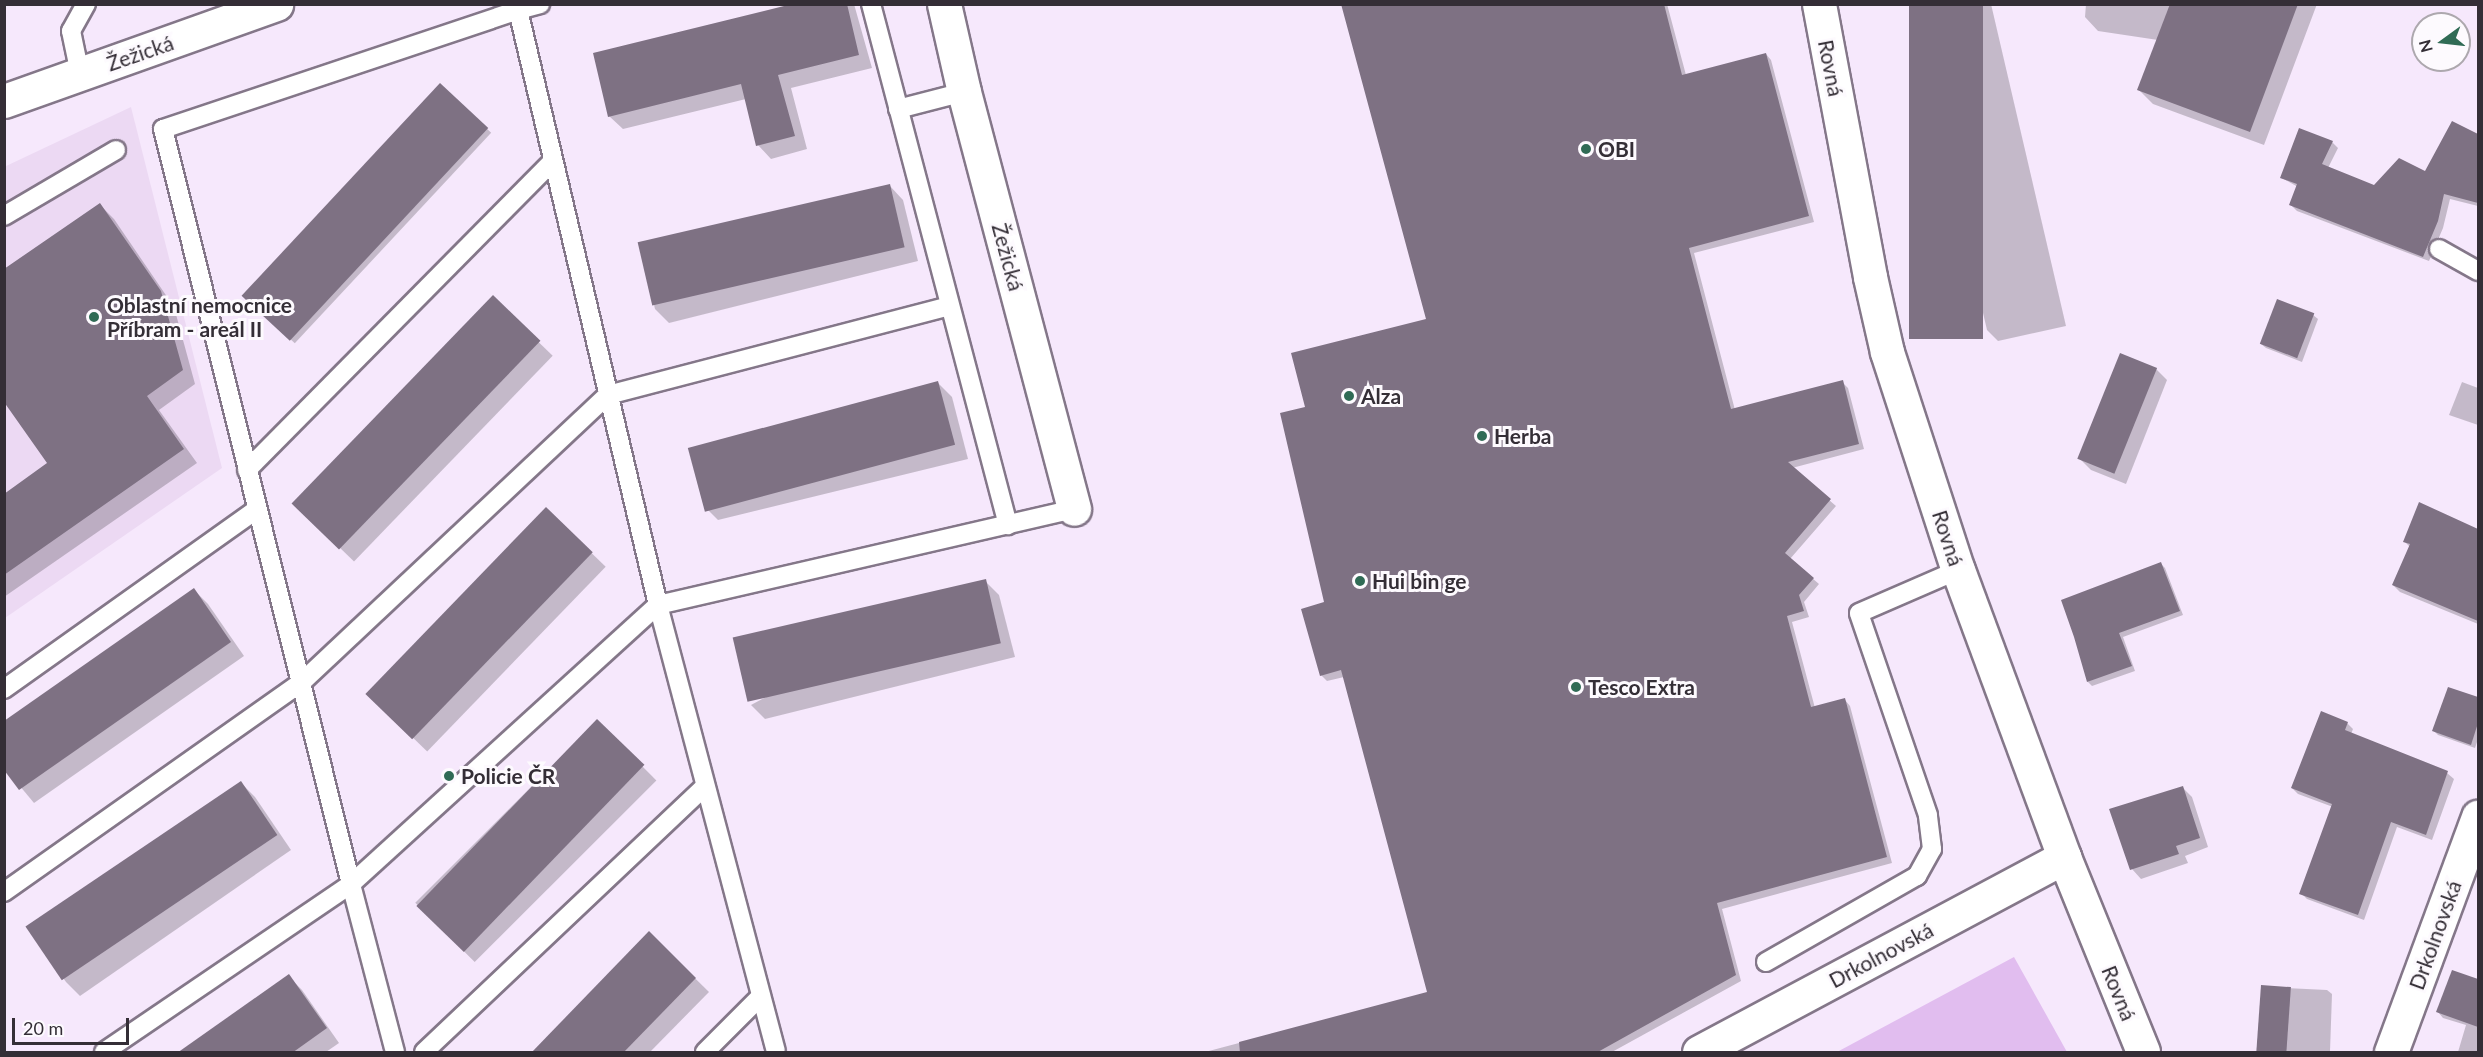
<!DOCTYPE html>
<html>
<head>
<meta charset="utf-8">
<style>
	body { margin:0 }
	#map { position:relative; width:2483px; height:1057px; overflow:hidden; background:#f6e8fc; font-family:Lato,sans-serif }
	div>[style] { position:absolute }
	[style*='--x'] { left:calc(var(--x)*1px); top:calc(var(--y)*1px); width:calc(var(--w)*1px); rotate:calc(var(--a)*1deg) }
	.built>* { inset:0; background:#ecd9f3 }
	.green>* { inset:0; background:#e1bdef }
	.shadow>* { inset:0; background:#0003; transform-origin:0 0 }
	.building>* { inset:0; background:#7e7183; transform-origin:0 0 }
	.roads { filter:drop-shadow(2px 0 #847789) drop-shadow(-2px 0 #847789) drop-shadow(0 2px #847789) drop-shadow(0 -2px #847789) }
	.service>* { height:18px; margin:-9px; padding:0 9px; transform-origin:9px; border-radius:9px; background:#fff }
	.minor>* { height:33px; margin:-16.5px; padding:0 16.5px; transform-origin:16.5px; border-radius:16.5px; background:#fff }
	.dots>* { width:16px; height:16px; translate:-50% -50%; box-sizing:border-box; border:3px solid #fdfafe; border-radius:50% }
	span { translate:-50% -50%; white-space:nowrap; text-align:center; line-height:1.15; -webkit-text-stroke:6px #fdfafe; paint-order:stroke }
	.street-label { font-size:21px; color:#342e36 }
	.poi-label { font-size:21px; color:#342e36; font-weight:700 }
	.left { translate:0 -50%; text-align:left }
	.frame { position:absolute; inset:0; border:6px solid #342e36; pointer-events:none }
	.north { position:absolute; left:2411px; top:12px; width:60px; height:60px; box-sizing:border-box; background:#fdfafe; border:2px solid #ada8ae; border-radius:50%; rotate:255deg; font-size:16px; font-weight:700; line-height:24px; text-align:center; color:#342e36 }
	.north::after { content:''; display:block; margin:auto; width:21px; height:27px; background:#306b55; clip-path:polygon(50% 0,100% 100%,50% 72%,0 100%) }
	.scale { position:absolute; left:12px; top:1018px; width:117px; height:27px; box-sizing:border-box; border:3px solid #342e36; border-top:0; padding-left:8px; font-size:18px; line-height:21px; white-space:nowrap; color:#342e36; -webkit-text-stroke:4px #fdfafe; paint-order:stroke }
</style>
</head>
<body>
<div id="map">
	<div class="built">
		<i style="clip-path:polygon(131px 107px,222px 468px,5px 618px,4px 167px)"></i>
	</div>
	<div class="green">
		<i style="clip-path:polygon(2014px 957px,2067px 1052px,1837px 1052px)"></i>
	</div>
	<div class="shadow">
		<i style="clip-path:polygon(799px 4px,854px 4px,872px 68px,791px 88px,807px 149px,771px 159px,758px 145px,746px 99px,623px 129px,609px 116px)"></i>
		<i style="clip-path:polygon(1342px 4px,1667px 4px,1686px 75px,1766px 54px,1771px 60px,1814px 222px,1694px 253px,1735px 410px,1842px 382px,1848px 388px,1864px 449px,1792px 468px,1836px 506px,1790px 559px,1819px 584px,1804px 602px,1809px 617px,1792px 622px,1815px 708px,1845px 700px,1850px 706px,1892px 863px,1722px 909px,1741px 981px,1612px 1052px,1205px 1052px,1428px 993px,1344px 677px,1327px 681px,1321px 675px,1325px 603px,1307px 409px,1428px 320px)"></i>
		<i style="clip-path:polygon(1911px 4px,1991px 4px,2066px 326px,1998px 341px,1987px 330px)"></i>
		<i style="clip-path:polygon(2086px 4px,2317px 4px,2264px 145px,2153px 104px,2139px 90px,2158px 40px,2098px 31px,2085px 17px)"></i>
		<i style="left:440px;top:85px;width:70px;height:288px;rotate:43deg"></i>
		<i style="clip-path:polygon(2452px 123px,2478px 136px,2478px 206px,2450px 199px,2443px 228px,2429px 261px,2297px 211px,2291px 205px,2298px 187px,2282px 178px,2332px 142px,2338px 148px,2328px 168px,2374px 186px,2425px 173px)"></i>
		<i style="clip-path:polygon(889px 185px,903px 200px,918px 261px,669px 323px,655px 309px,640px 246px)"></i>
		<i style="clip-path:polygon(100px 205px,114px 219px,174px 307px,195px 384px,159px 410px,197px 463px,4px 597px,4px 496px,50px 463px)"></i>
		<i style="left:493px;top:298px;width:83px;height:286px;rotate:44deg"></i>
		<i style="clip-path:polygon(2313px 315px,2318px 319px,2302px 362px,2266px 348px,2261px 344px)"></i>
		<i style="clip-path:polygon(2156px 369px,2167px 380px,2126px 484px,2091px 470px,2080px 459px)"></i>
		<i style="clip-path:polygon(2462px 382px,2478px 388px,2478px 425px,2449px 415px)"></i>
		<i style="clip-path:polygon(938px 383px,952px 397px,968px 459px,718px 520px,704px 506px)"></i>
		<i style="left:546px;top:509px;width:83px;height:257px;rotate:44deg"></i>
		<i style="clip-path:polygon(2405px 542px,2445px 543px,2478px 556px,2478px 624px,2400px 592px,2393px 585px,2410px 547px)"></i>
		<i style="clip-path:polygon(2161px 564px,2165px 568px,2183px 615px,2123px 637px,2135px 671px,2092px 686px,2088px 682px)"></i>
		<i style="clip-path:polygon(985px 581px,999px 595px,1015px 657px,765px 719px,751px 705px)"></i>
		<i style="clip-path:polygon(194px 590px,208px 604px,244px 656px,34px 803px,4px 767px)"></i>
		<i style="clip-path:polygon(2449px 688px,2478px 699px,2478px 739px,2475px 748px,2438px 735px,2434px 731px)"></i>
		<i style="left:597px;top:721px;width:84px;height:257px;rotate:45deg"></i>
		<i style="clip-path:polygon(2347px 723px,2353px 729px,2351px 734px,2447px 773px,2454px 779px,2432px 840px,2397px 827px,2364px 920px,2307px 899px,2301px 893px,2333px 807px,2298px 794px,2292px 788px)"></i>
		<i style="clip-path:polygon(241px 783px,255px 797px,291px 850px,80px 996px,66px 982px,30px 931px)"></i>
		<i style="clip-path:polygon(2182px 787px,2192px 797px,2208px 847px,2185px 856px,2188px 863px,2141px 879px,2132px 869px)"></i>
		<i style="clip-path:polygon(649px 933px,709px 992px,650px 1052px,533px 1052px)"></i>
		<i style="clip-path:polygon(2452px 972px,2478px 981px,2478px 1052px,2458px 1052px,2466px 1025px,2443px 1018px,2438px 1012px)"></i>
		<i style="clip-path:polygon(288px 976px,302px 990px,339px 1043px,326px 1052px,180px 1052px)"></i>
		<i style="clip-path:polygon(2262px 987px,2327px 990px,2332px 994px,2330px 1052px,2259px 1052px)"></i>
	</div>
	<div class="building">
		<i style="clip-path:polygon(792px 4px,847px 4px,859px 55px,778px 75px,795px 136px,756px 146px,741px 84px,608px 117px,593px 53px)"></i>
		<i style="clip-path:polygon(1341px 4px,1664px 4px,1682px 75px,1766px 53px,1809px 216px,1689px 248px,1731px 409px,1843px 380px,1859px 444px,1788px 462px,1831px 499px,1785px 553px,1814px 578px,1799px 595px,1804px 611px,1787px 616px,1811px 707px,1845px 698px,1887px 857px,1717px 903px,1736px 975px,1596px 1053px,1240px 1053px,1239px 1042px,1427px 992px,1341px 670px,1320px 676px,1301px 609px,1324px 602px,1280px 413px,1305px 407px,1291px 353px,1426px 319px)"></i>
		<i style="left:1909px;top:4px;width:74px;height:335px"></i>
		<i style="clip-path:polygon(2170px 4px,2298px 4px,2250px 132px,2137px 90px)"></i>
		<i style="left:440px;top:83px;width:66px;height:291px;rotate:43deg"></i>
		<i style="clip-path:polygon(2452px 121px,2478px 134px,2478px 203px,2444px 194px,2438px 221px,2423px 257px,2289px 205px,2297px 184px,2280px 178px,2299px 128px,2333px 141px,2322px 164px,2374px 185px,2399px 158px,2425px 171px)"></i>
		<i style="left:890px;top:184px;width:65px;height:259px;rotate:77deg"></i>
		<i style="clip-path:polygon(100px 203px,161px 291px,183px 370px,147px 396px,184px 449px,4px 575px,4px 494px,47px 463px,4px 402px,4px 269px)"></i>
		<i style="left:493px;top:295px;width:66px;height:290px;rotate:44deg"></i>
		<i style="left:2277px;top:299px;width:40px;height:48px;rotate:21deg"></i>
		<i style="left:2120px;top:353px;width:40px;height:114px;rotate:22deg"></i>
		<i style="left:938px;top:381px;width:66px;height:259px;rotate:75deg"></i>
		<i style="clip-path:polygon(2419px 502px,2478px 529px,2478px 621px,2392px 585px,2410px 544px,2403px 542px)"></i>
		<i style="left:546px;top:507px;width:65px;height:260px;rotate:44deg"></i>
		<i style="clip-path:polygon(2161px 562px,2180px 611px,2119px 633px,2132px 666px,2087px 682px,2074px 637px,2061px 600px)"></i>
		<i style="left:986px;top:579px;width:66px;height:260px;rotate:77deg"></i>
		<i style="clip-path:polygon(194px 588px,231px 642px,19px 790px,4px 770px,4px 721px)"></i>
		<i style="clip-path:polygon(2448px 687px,2478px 697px,2478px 723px,2471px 745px,2432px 731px)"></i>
		<i style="clip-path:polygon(2321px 711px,2348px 722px,2345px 730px,2448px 771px,2426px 835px,2391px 822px,2358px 915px,2299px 894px,2332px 804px,2291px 788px)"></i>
		<i style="left:597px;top:719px;width:66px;height:260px;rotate:44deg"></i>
		<i style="left:241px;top:781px;width:65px;height:260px;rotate:56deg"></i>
		<i style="clip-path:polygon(2183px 786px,2200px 838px,2176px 846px,2179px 854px,2130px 870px,2109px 809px)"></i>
		<i style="clip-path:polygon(649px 931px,696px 978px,623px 1053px,531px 1053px)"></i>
		<i style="clip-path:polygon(2452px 970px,2478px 979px,2478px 1027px,2436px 1012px)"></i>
		<i style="clip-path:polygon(289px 974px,327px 1028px,292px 1053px,177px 1053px)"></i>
		<i style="left:2261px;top:985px;width:30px;height:68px;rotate:4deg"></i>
	</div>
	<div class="roads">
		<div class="service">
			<i style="--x:871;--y:4;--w:539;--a:75.27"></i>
			<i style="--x:518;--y:10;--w:23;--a:-15"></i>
			<i style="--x:80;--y:74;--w:44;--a:-101.8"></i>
			<i style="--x:71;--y:31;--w:31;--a:-61"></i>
			<i style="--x:898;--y:109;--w:68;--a:-14.4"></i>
			<i style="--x:4;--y:216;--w:130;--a:-30.5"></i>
			<i style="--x:2439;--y:249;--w:45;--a:29.4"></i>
			<i style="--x:247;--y:470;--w:433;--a:-45.3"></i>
			<i style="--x:4;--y:689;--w:310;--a:-35.4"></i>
			<i style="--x:4;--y:892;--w:365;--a:-35.2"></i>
			<i style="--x:302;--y:682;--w:420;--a:-43.2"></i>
			<i style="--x:608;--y:395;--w:353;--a:-14.6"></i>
			<i style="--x:1766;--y:962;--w:174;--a:-29.7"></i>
			<i style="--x:1917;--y:876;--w:31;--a:-61"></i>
			<i style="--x:1932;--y:849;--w:34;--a:-97"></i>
			<i style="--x:1928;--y:815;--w:213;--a:-108.9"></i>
			<i style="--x:1859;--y:613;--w:108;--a:-23.5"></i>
			<i style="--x:104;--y:1052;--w:299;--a:-34.2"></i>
			<i style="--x:351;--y:884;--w:415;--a:-42.3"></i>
			<i style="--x:658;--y:605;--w:427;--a:-13"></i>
			<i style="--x:395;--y:1052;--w:174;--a:-104.7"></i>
			<i style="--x:351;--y:884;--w:778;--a:-103.98"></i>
			<i style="--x:163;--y:129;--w:374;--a:-18.5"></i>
			<i style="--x:518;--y:10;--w:611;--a:76.76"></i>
			<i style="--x:658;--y:605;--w:461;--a:75.2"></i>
			<i style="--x:424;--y:1052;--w:386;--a:-43.4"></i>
			<i style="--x:705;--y:1052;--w:79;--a:-45"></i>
		</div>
		<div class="minor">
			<i style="--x:944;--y:4;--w:90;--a:77.2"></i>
			<i style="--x:964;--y:92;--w:431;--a:75.2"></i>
			<i style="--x:1819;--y:4;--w:278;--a:79.4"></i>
			<i style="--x:1870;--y:277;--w:77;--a:77.2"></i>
			<i style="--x:1887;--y:352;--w:229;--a:72"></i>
			<i style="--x:1958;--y:570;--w:306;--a:69.7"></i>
			<i style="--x:2064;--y:857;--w:210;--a:67.9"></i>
			<i style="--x:4;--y:101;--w:289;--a:-19.6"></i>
			<i style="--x:1699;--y:1052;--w:414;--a:-28.1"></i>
			<i style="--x:2391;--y:1052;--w:251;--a:-69.7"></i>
		</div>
	</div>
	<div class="dots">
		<i style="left:1586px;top:149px;background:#306b55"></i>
		<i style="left:94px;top:317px;background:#306b55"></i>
		<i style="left:1349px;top:396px;background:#306b55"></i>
		<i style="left:1482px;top:436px;background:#306b55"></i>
		<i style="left:1360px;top:581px;background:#306b55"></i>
		<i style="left:1576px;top:687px;background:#306b55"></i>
		<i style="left:449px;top:776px;background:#306b55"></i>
	</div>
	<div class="street-label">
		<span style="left:140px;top:53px;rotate:-19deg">Žežická</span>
		<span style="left:1831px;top:68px;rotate:79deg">Rovná</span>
		<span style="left:1008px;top:257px;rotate:75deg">Žežická</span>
		<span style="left:1948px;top:538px;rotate:72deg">Rovná</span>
		<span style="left:2435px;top:935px;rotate:-70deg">Drkolnovská</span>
		<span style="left:1881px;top:955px;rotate:-28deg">Drkolnovská</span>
		<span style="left:2119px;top:993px;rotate:68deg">Rovná</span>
	</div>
	<div class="poi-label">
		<span class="left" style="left:1598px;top:149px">OBI</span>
		<span class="left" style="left:107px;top:317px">Oblastní nemocnice<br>Příbram - areál II</span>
		<span class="left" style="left:1361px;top:396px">Alza</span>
		<span class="left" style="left:1494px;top:436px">Herba</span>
		<span class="left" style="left:1372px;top:581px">Hui bin ge</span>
		<span class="left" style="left:1588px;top:687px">Tesco Extra</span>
		<span class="left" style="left:461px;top:776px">Policie ČR</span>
	</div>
	<div class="frame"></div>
	<div class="north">N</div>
	<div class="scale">20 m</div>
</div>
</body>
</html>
